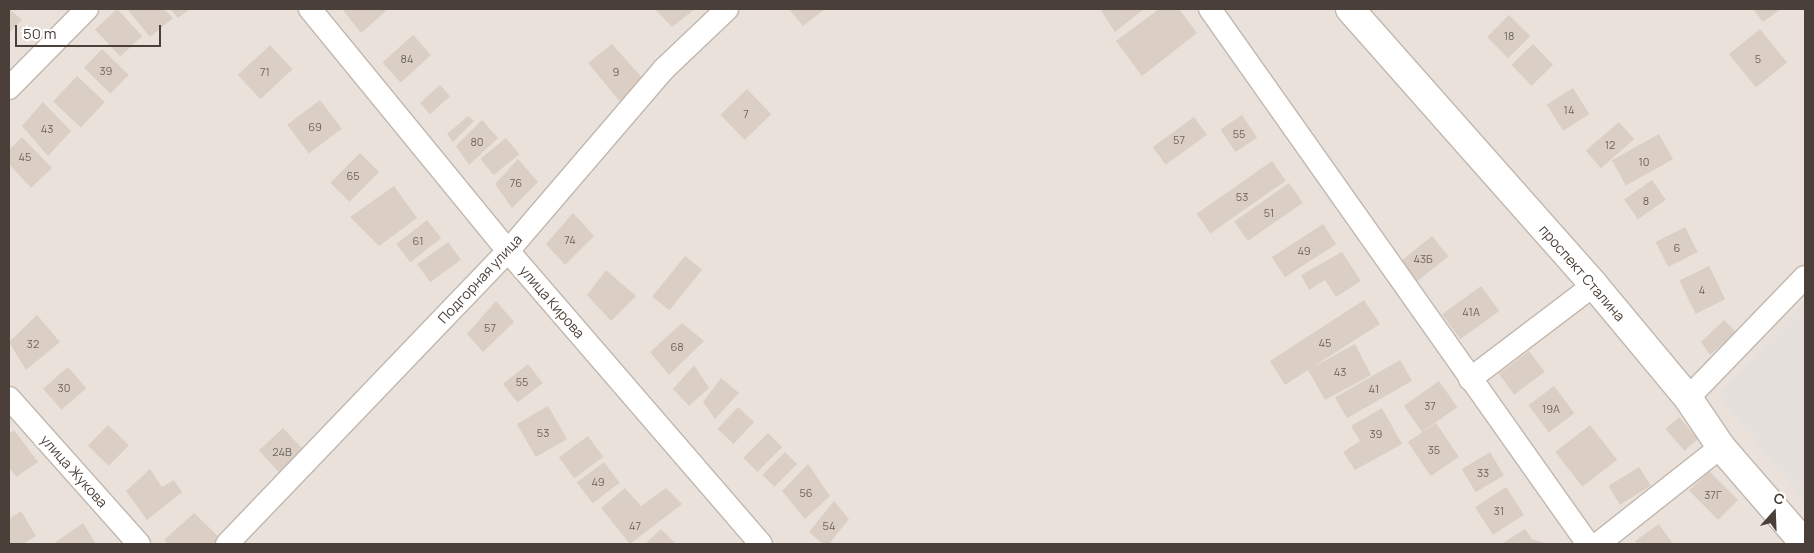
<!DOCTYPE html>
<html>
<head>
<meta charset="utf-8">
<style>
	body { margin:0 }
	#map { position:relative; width:1814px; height:553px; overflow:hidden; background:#f6f1ec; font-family:Manrope,sans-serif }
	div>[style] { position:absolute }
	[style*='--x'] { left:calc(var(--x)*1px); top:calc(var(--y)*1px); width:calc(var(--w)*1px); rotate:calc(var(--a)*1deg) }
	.residential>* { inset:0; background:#eae2da; transform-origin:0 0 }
	.industrial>* { inset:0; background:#e6e0dd }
	.building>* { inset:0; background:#dbcec4; transform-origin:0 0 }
	.roads { filter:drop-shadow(1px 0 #c2b7ae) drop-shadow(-1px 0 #c2b7ae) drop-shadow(0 1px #c2b7ae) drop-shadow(0 -1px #c2b7ae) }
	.minor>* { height:22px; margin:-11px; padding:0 11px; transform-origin:11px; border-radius:11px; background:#fff }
	.tertiary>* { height:28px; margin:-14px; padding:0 14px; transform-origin:14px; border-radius:14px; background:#fff }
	span { translate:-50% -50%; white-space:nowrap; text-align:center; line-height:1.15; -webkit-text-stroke:5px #fff; paint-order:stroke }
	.number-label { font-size:11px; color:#6e645c }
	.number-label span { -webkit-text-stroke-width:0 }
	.street-label { font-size:14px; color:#4a4039 }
	.frame { position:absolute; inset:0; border:10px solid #4a4039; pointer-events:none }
	.north { position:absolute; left:1749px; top:488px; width:50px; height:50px; -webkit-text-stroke:4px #fff; paint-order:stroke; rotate:20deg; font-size:14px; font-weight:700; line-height:20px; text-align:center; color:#4a4039 }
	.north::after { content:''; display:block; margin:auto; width:18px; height:22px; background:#4a4039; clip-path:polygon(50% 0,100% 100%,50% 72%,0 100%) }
	.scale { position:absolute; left:15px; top:25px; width:146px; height:22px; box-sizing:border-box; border:2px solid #4a4039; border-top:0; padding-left:6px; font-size:15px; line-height:18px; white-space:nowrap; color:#4a4039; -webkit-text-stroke:4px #fff; paint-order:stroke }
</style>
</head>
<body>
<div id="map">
	<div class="residential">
		<i style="left:9px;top:9px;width:1796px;height:535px"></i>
	</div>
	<div class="industrial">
		<i style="clip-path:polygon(1805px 300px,1805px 502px,1718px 396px)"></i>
	</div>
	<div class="building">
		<i style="clip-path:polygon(9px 9px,22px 20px,9px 33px)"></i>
		<i style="left:117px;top:9px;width:37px;height:30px;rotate:47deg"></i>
		<i style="clip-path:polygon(127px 9px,164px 9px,173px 18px,150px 37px)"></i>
		<i style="clip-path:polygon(170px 9px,190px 9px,178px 18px)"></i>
		<i style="clip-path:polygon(342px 9px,388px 9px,361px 33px)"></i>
		<i style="clip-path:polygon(655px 9px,695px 9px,672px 27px)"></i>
		<i style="clip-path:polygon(789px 9px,825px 9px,803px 26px)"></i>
		<i style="clip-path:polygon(1100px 9px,1144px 9px,1115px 32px)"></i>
		<i style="clip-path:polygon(1159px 9px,1179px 9px,1197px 33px,1142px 76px,1116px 41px)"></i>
		<i style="clip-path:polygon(1753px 9px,1781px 9px,1763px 22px)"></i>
		<i style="left:1509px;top:15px;width:30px;height:31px;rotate:45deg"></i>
		<i style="left:1760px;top:29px;width:43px;height:40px;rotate:51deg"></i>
		<i style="left:413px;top:35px;width:27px;height:41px;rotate:48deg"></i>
		<i style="clip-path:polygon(612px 44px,644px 80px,622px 104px,588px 63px)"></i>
		<i style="left:1533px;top:44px;width:29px;height:30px;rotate:46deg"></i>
		<i style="left:270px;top:45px;width:33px;height:44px;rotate:47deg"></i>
		<i style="left:102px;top:49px;width:37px;height:26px;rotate:44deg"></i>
		<i style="left:77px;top:76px;width:38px;height:35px;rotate:43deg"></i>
		<i style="left:440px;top:85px;width:15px;height:27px;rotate:48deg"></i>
		<i style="left:1573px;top:88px;width:31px;height:31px;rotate:58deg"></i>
		<i style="left:747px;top:89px;width:35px;height:37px;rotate:46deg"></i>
		<i style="left:320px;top:100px;width:36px;height:41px;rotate:53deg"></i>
		<i style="clip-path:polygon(43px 102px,71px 131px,48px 156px,22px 126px)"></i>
		<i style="left:1242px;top:115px;width:27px;height:26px;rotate:56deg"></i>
		<i style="clip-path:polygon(468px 116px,474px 121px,453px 142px,447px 134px)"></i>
		<i style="left:1194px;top:117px;width:22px;height:51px;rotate:54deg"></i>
		<i style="clip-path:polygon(482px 120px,498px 138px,469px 165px,456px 146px)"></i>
		<i style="left:1619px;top:122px;width:23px;height:44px;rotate:49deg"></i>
		<i style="left:1659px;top:134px;width:29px;height:54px;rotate:61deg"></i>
		<i style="clip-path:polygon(22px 137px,52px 168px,31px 188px,9px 164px,9px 150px)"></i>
		<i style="left:506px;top:138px;width:21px;height:33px;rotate:51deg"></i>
		<i style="left:360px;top:153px;width:27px;height:42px;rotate:45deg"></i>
		<i style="clip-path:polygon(518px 159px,538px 182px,512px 208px,495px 184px)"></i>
		<i style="left:1272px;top:161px;width:24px;height:92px;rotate:55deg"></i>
		<i style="left:1652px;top:180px;width:24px;height:34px;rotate:55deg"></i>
		<i style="left:1289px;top:183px;width:24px;height:67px;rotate:55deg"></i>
		<i style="clip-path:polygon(394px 186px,417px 218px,379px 246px,350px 217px)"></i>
		<i style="clip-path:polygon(573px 213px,594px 236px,565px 265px,546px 244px)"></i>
		<i style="left:427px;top:220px;width:23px;height:39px;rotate:52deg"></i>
		<i style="left:1323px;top:224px;width:24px;height:61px;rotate:57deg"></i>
		<i style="left:1685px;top:227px;width:28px;height:33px;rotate:63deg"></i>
		<i style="left:1432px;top:236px;width:26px;height:43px;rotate:51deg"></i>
		<i style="left:448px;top:242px;width:22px;height:38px;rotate:54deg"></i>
		<i style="clip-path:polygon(1342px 252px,1361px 281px,1336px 297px,1325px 280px,1309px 290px,1301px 275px)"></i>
		<i style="left:685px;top:256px;width:22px;height:52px;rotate:39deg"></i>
		<i style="left:1709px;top:266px;width:37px;height:33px;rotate:64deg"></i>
		<i style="clip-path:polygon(606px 270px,636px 296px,611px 321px,587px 295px)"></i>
		<i style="left:1481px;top:286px;width:31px;height:48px;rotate:54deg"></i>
		<i style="clip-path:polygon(1364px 300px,1380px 324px,1311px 368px,1355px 344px,1371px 375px,1325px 400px,1308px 370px,1285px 385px,1270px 361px)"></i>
		<i style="clip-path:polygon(496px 301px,514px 322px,483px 352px,467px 334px)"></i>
		<i style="clip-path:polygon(37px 315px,60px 342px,26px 370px,9px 342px)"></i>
		<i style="clip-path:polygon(1724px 320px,1736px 332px,1710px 355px,1701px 342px)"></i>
		<i style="clip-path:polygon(682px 323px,704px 341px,669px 375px,650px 352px)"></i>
		<i style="left:1529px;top:351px;width:26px;height:38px;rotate:53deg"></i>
		<i style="left:1400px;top:360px;width:24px;height:75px;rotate:60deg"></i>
		<i style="left:528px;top:364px;width:24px;height:32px;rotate:52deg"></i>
		<i style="clip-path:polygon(694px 365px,709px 388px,689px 406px,673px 389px)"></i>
		<i style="left:68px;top:367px;width:28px;height:33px;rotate:49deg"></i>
		<i style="clip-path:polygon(721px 378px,739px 393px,715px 419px,703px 402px)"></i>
		<i style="left:1439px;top:381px;width:32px;height:43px;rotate:55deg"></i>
		<i style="left:1554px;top:386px;width:34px;height:32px;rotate:53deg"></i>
		<i style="left:548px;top:406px;width:38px;height:36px;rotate:60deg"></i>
		<i style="left:738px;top:407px;width:22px;height:30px;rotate:43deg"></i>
		<i style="clip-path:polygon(1382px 408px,1402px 444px,1355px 470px,1343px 452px,1360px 441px,1351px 426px)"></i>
		<i style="left:1679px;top:417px;width:29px;height:18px;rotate:49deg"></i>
		<i style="left:1436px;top:423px;width:41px;height:34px;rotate:56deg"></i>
		<i style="left:108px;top:425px;width:29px;height:29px;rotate:44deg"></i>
		<i style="left:1590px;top:425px;width:44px;height:44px;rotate:52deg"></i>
		<i style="left:283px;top:428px;width:33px;height:33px;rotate:47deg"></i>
		<i style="clip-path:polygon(14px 430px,38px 462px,16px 477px,9px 467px,9px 434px)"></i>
		<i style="left:768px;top:433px;width:20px;height:35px;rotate:45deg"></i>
		<i style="left:588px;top:436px;width:26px;height:36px;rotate:54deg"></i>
		<i style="left:785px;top:452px;width:17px;height:32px;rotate:45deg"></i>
		<i style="left:1490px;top:452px;width:27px;height:33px;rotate:59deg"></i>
		<i style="left:604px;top:462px;width:26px;height:34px;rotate:53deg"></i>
		<i style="clip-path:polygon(808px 464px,830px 496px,805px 519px,782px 491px)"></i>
		<i style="left:1639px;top:467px;width:22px;height:36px;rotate:58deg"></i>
		<i style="clip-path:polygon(150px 469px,162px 487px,174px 480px,182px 492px,147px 520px,126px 491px)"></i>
		<i style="left:1709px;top:471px;width:41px;height:28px;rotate:45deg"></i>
		<i style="left:1506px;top:487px;width:33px;height:37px;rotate:57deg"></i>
		<i style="clip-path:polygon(625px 488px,641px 506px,666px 488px,682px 504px,630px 544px,601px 508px)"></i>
		<i style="clip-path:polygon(834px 501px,849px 519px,829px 544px,823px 544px,809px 532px)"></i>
		<i style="clip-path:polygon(21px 511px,36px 536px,23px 544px,9px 544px,9px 519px)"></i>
		<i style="clip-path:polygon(194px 513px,220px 538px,214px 544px,168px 544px,164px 540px)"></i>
		<i style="clip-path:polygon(83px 523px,96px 544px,53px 544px)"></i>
		<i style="clip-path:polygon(1659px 524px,1673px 544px,1637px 544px,1635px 541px)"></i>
		<i style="clip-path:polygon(661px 529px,676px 544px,645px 544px)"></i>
		<i style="clip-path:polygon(1525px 529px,1532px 539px,1548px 544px,1501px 544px)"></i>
	</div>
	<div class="roads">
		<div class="minor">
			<i style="--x:310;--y:9;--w:313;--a:50.7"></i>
			<i style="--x:508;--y:251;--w:387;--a:49.2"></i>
			<i style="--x:1210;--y:9;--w:655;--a:54.76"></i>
			<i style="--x:9;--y:88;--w:111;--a:-45.4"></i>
			<i style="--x:1470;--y:379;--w:156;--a:-37.2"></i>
			<i style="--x:9;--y:398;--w:195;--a:48.3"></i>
			<i style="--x:1688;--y:398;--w:168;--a:-46"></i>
			<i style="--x:227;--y:544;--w:406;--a:-46.2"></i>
			<i style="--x:508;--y:251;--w:240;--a:-49.4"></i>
			<i style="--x:664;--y:69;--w:87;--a:-43.6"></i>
			<i style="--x:1598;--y:544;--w:157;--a:-38.3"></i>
		</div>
		<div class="tertiary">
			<i style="--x:1350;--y:9;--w:368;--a:48.5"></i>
			<i style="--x:1594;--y:285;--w:147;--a:50.2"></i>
			<i style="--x:1688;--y:398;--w:59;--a:56"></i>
			<i style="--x:1721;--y:447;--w:128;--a:49.1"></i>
		</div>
	</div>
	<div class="number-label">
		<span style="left:1509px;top:36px">18</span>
		<span style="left:407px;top:59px">84</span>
		<span style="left:1758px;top:59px">5</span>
		<span style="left:106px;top:71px">39</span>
		<span style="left:265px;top:72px">71</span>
		<span style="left:616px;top:72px">9</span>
		<span style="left:1569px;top:110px">14</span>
		<span style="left:746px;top:114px">7</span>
		<span style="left:315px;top:127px">69</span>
		<span style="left:47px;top:129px">43</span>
		<span style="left:1239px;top:134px">55</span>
		<span style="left:1179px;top:140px">57</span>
		<span style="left:477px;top:142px">80</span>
		<span style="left:1610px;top:145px">12</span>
		<span style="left:25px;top:157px">45</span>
		<span style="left:1644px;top:162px">10</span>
		<span style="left:353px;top:176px">65</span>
		<span style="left:516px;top:183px">76</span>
		<span style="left:1242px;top:197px">53</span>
		<span style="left:1646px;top:201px">8</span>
		<span style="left:1269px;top:213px">51</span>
		<span style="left:570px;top:240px">74</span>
		<span style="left:418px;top:241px">61</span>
		<span style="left:1677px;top:248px">6</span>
		<span style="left:1304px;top:251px">49</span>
		<span style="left:1423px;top:259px">43Б</span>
		<span style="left:1702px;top:290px">4</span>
		<span style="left:1471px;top:312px">41А</span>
		<span style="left:490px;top:328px">57</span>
		<span style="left:1325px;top:343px">45</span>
		<span style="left:33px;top:344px">32</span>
		<span style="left:677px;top:347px">68</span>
		<span style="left:1340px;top:372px">43</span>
		<span style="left:522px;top:382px">55</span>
		<span style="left:64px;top:388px">30</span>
		<span style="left:1374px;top:389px">41</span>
		<span style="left:1430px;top:406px">37</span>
		<span style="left:1551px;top:409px">19А</span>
		<span style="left:543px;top:433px">53</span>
		<span style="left:1376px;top:434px">39</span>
		<span style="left:1434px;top:450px">35</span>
		<span style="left:282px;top:452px">24В</span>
		<span style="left:1483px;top:473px">33</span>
		<span style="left:598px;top:482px">49</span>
		<span style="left:806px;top:493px">56</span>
		<span style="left:1713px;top:495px">37Г</span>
		<span style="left:1499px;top:511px">31</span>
		<span style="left:635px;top:526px">47</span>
		<span style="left:829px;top:526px">54</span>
	</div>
	<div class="street-label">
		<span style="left:1582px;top:273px;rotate:49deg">проспект Сталина</span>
		<span style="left:480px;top:279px;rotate:-47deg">Подгорная улица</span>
		<span style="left:552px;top:302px;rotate:49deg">улица Кирова</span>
		<span style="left:74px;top:471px;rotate:48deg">улица Жукова</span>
	</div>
	<div class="frame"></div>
	<div class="north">С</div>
	<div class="scale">50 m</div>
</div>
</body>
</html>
